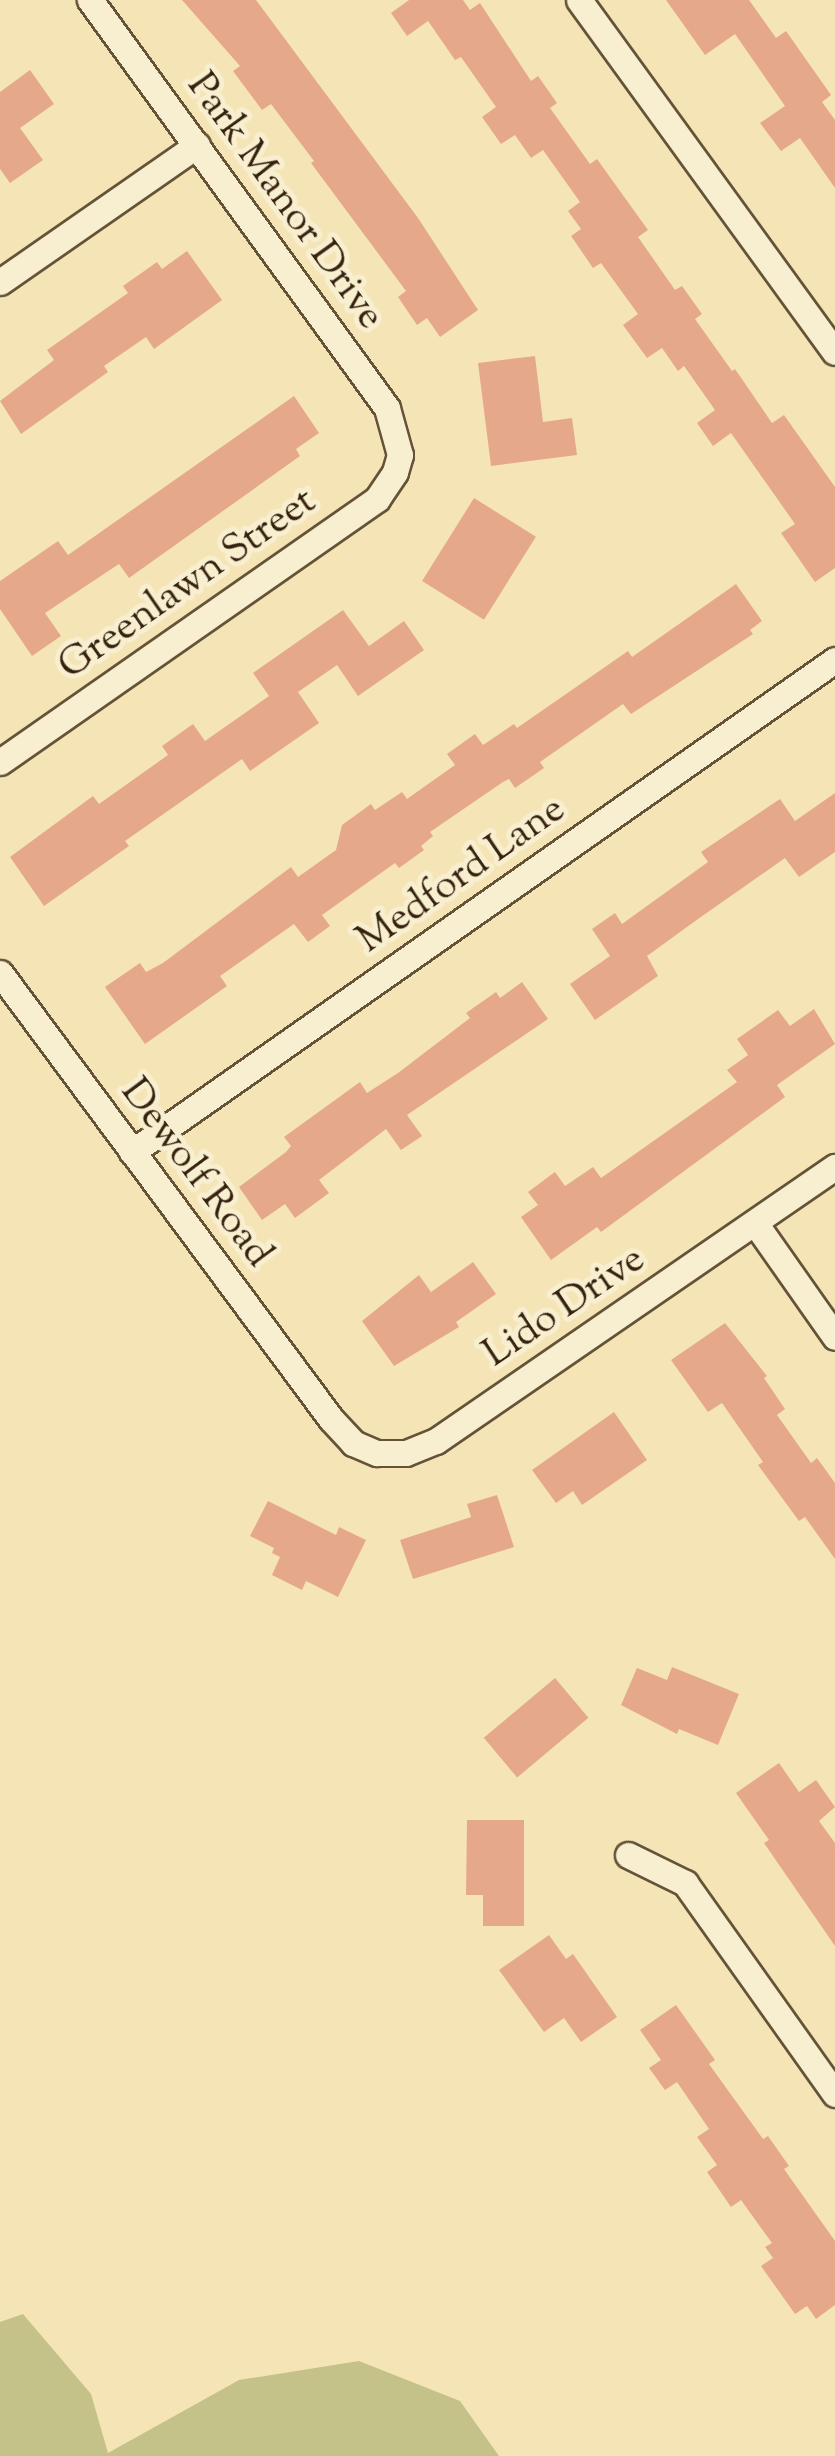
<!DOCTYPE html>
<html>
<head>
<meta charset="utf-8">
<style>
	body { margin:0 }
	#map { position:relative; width:835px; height:2456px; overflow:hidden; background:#f5e5b6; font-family:"Sorts Mill Goudy",serif }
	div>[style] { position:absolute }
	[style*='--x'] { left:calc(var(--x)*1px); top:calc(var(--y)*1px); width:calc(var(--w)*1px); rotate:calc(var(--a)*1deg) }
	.green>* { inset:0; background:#c4c288 }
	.building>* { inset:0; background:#e6a88a; transform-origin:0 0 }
	.roads { filter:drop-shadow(2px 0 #655338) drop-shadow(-2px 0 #655338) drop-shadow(0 2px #655338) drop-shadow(0 -2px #655338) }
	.street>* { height:25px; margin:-12.5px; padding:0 12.5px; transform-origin:12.5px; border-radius:12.5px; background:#f8eed0 }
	span { translate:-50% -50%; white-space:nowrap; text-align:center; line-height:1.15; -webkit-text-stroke:10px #f8eed0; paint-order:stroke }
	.street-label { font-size:40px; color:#35220e }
</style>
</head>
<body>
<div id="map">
	<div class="green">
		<i style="clip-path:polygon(23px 2314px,91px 2394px,108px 2453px,239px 2380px,359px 2361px,460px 2401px,499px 2456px,0 2456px,0 2322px)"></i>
	</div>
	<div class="building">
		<i style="clip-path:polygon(182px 0,256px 0,418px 218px,478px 310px,440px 337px,427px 318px,417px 325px,398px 297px,406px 291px,311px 163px,314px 161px,271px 104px,262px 110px,233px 71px,240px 66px)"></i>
		<i style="clip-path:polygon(409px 0,463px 0,470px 10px,480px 3px,531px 81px,538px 76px,557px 103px,550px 108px,590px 164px,597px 159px,648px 230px,638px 237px,675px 290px,682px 286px,702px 314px,695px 319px,732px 371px,735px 369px,772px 423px,784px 415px,835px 487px,835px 568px,815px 582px,781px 533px,795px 524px,731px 433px,713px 446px,697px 423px,715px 410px,684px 366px,678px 371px,662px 348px,647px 358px,623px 325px,638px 314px,601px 263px,593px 268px,571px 236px,581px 229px,568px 211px,580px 202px,543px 150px,531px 158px,515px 135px,501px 144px,482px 117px,496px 107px,461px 57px,455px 60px,428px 21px,407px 36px,391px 13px)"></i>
		<i style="clip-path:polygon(666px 0,749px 0,776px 38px,786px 31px,831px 95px,822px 102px,835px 120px,835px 188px,800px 138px,781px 151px,760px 123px,785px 106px,735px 34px,705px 55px)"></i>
		<i style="clip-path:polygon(30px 70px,54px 104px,20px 128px,43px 160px,10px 183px,0 169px,0 92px)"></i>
		<i style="clip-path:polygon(187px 251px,222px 300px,154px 349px,146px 337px,104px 366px,108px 372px,21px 434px,0 401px,54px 360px,47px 350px,128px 293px,123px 286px,157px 262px,162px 269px)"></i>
		<i style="clip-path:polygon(535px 356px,543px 422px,572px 418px,577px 455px,491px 466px,478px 363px)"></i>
		<i style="clip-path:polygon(294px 396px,319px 433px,296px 449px,300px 456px,129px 578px,119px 564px,45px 613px,61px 636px,32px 656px,0 609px,0 581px,58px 541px,68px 555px)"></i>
		<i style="left:474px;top:498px;width:73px;height:98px;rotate:32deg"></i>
		<i style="clip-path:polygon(736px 584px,762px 621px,750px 630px,753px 634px,631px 714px,623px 704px,540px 762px,544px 768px,515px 788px,509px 779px,503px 782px,430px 832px,433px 836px,421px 846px,424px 850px,399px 868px,395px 863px,322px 915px,330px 926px,308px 942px,294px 924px,220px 976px,227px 986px,145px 1044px,105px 987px,140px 963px,146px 972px,163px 963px,291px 867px,298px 877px,336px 850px,342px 825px,371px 804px,375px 810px,402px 792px,407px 799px,455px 765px,447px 754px,475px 734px,483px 745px,514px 724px,517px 728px,628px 651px,632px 657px)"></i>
		<i style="clip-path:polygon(343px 610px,369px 646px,404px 621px,424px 650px,358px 696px,337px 665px,298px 692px,319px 723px,250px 771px,242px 759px,125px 841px,129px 846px,44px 906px,10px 857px,93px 796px,99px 804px,168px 755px,162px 746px,193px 724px,205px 741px,269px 696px,253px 673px)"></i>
		<i style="clip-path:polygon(835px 793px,835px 852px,799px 877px,785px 858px,698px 919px,647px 956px,658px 976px,595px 1020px,570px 984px,610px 956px,592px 929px,615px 913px,622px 924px,708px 862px,701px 852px,780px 799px,795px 821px)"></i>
		<i style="clip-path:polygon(522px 982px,548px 1019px,407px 1115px,422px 1136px,401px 1150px,386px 1129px,319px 1180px,329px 1193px,295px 1218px,285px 1204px,262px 1220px,239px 1187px,286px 1152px,291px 1146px,284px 1137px,360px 1082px,367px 1093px,398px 1073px,470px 1018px,466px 1013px,496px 992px,500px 998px)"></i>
		<i style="clip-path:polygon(814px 1009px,835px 1044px,777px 1085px,785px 1097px,601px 1232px,597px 1227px,551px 1260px,521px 1217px,538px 1205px,528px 1192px,555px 1172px,565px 1186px,593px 1167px,601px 1178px,737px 1082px,727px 1070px,748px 1055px,737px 1039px,778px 1010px,790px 1026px)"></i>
		<i style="clip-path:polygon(473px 1262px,496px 1294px,456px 1322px,459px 1327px,394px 1366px,362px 1321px,419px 1275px,431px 1292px)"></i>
		<i style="clip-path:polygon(725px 1323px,767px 1376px,764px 1378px,785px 1409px,777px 1415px,811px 1463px,817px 1458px,835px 1483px,835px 1559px,805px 1517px,799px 1521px,758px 1465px,763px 1462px,722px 1403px,708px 1412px,671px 1360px)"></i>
		<i style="clip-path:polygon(614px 1412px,647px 1460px,582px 1505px,573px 1491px,556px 1503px,532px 1470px)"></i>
		<i style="clip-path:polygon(497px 1495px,514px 1547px,413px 1579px,400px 1540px,471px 1517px,467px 1504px)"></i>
		<i style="clip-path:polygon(268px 1501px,336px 1535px,339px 1527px,366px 1540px,338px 1597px,306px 1581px,302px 1590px,272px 1575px,280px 1557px,272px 1553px,274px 1548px,250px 1536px)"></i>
		<i style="clip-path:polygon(672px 1667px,739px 1694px,718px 1745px,679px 1729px,677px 1734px,621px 1705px,637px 1668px,667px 1680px)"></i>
		<i style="left:555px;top:1678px;width:52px;height:93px;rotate:50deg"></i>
		<i style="clip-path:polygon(779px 1763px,799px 1792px,816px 1780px,835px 1807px,819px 1821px,835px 1843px,835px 1946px,764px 1843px,769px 1840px,736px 1793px)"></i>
		<i style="clip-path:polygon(467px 1820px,524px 1820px,524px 1926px,483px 1926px,483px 1895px,466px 1895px)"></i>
		<i style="clip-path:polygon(549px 1935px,566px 1959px,573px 1954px,617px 2017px,581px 2042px,564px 2018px,544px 2032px,499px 1970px)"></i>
		<i style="clip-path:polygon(676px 2005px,715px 2060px,709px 2064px,763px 2139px,768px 2136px,789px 2166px,784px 2169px,835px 2241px,835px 2305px,816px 2319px,807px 2306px,795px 2314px,761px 2266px,773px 2258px,765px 2247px,772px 2243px,741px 2200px,731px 2207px,707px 2172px,717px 2165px,697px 2137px,709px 2129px,677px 2082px,665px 2090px,649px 2068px,661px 2060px,640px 2030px)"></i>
	</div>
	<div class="roads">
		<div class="street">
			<i style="--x:579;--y:0;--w:435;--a:54"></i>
			<i style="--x:0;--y:282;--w:240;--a:-34.8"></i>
			<i style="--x:0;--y:762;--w:460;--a:-34.9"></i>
			<i style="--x:377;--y:499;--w:32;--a:-56"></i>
			<i style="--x:395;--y:472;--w:18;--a:-74"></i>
			<i style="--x:400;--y:455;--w:49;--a:-105.5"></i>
			<i style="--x:387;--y:408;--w:505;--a:-126.05"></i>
			<i style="--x:0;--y:973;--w:555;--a:53.42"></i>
			<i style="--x:331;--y:1419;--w:33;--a:47"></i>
			<i style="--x:353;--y:1443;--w:26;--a:23"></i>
			<i style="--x:377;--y:1453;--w:29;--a:0"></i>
			<i style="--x:406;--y:1453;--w:32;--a:-22"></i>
			<i style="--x:436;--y:1441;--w:484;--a:-34.5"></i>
			<i style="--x:132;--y:1152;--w:858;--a:-34.99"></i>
			<i style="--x:755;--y:1223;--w:139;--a:54.9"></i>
			<i style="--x:628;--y:1855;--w:64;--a:26.2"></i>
			<i style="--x:685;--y:1883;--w:259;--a:54.6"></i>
		</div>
	</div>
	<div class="street-label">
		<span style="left:284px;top:202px;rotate:54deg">Park Manor Drive</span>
		<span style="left:188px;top:585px;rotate:-35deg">Greenlawn Street</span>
		<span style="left:462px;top:876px;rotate:-35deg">Medford Lane</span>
		<span style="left:195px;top:1174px;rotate:53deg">Dewolf Road</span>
		<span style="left:565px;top:1308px;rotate:-34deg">Lido Drive</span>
	</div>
</div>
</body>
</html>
